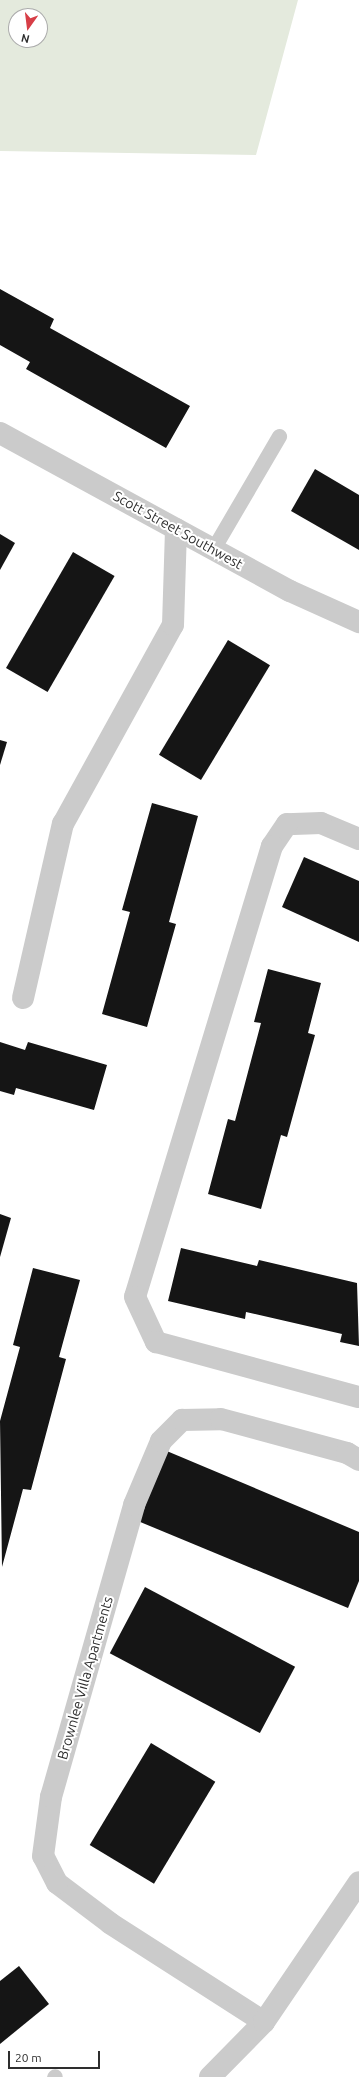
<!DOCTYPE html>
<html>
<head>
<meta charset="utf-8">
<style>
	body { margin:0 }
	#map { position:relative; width:359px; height:2077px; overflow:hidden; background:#fff; font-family:Ubuntu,sans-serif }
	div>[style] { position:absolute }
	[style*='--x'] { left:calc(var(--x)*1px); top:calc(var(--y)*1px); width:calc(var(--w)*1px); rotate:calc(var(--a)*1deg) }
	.green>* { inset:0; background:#e4eadd }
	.building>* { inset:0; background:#151515; transform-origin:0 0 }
	.service>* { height:15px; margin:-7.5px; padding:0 7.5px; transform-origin:7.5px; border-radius:7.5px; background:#cbcbcb }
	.minor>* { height:22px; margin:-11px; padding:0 11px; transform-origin:11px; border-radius:11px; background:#cbcbcb }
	span { translate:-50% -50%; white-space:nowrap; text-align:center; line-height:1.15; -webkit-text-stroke:4px #fff; paint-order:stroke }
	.street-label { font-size:14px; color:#2e2e2e }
	.north { position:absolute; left:8px; top:8px; width:40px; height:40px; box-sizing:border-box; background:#fff; border:1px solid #ababab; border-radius:50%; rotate:194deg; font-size:11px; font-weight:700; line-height:16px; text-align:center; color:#2e2e2e }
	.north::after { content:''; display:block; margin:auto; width:14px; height:18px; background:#d73e47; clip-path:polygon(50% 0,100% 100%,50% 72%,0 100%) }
	.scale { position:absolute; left:8px; top:2051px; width:92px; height:18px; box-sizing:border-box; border:2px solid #2e2e2e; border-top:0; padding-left:5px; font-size:12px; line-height:14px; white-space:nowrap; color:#2e2e2e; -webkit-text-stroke:3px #fff; paint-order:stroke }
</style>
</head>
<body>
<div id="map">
	<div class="green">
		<i style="clip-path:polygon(evenodd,0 0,298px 0,256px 155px,0 151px,0 0,16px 16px,40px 16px,40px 40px,16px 40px,16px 16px)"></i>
	</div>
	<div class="building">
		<i style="clip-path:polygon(0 289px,54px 319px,50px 328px,190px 406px,166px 448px,26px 369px,30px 362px,0 345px)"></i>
		<i style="clip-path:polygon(315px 469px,359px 495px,359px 550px,291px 511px)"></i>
		<i style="clip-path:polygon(0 534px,15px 543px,0 570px)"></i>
		<i style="left:73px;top:552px;width:48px;height:134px;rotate:30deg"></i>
		<i style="left:228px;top:640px;width:49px;height:134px;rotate:31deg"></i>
		<i style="clip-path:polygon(0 740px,7px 742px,0 765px)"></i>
		<i style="clip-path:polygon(152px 803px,198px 816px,169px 922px,176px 924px,147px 1027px,102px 1014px,130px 912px,122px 910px)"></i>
		<i style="clip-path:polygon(304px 857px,359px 881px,359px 942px,282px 907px)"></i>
		<i style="clip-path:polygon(268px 969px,321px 983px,308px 1033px,315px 1035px,287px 1137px,281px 1135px,261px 1209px,208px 1194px,228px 1119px,235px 1121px,261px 1023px,254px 1022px)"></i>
		<i style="clip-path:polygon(0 1042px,25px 1050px,28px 1042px,107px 1065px,94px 1110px,16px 1088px,14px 1095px,0 1091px)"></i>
		<i style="clip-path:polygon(0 1214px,11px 1218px,0 1257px)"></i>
		<i style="clip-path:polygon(181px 1248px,257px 1266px,259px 1260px,357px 1283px,359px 1346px,340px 1342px,342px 1334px,246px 1312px,245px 1319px,168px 1301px)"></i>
		<i style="clip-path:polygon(33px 1268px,80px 1280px,59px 1357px,66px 1359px,31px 1490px,23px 1489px,2px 1567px,0 1421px,20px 1347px,13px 1345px)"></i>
		<i style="clip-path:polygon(162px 1449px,359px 1532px,359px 1581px,348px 1608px,133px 1519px)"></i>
		<i style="left:145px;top:1587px;width:170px;height:75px;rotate:28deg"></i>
		<i style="left:151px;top:1743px;width:75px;height:119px;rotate:31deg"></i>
		<i style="clip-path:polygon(19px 1966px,49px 2004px,0 2044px,0 1981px)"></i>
	</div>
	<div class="service">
		<i style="--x:213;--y:549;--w:131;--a:-59.7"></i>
		<i style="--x:54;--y:2077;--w:1;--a:-45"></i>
	</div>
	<div class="minor">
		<i style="--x:0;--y:433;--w:330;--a:28.6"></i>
		<i style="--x:290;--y:591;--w:76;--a:24.2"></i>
		<i style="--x:359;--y:839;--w:41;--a:-157.2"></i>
		<i style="--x:321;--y:823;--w:34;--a:178"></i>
		<i style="--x:287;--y:824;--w:27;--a:124"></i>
		<i style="--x:272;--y:846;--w:471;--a:106.9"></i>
		<i style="--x:135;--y:1297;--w:50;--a:65"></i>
		<i style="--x:156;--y:1342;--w:210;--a:15.2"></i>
		<i style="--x:23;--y:998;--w:179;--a:-77.1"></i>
		<i style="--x:63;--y:824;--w:227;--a:-61.1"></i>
		<i style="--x:173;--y:625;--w:96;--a:-88.2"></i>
		<i style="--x:264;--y:2022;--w:183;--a:-147.3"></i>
		<i style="--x:110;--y:1923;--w:66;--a:-143"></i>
		<i style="--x:57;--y:1883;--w:30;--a:-117"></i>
		<i style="--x:43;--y:1856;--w:60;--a:-82.3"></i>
		<i style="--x:51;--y:1797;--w:304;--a:-74.1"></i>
		<i style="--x:134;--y:1505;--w:69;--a:-67.1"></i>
		<i style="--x:161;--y:1441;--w:30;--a:-45"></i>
		<i style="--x:182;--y:1420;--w:39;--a:-1"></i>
		<i style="--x:221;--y:1419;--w:131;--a:15.1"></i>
		<i style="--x:347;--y:1453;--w:14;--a:30"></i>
		<i style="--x:210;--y:2077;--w:77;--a:-45.5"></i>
		<i style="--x:264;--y:2022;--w:169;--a:-55.8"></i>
	</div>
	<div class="street-label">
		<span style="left:178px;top:530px;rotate:29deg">Scott Street Southwest</span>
		<span style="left:85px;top:1678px;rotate:-74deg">Brownlee Villa Apartments</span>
	</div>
	<div class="north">N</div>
	<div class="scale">20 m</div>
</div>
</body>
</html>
